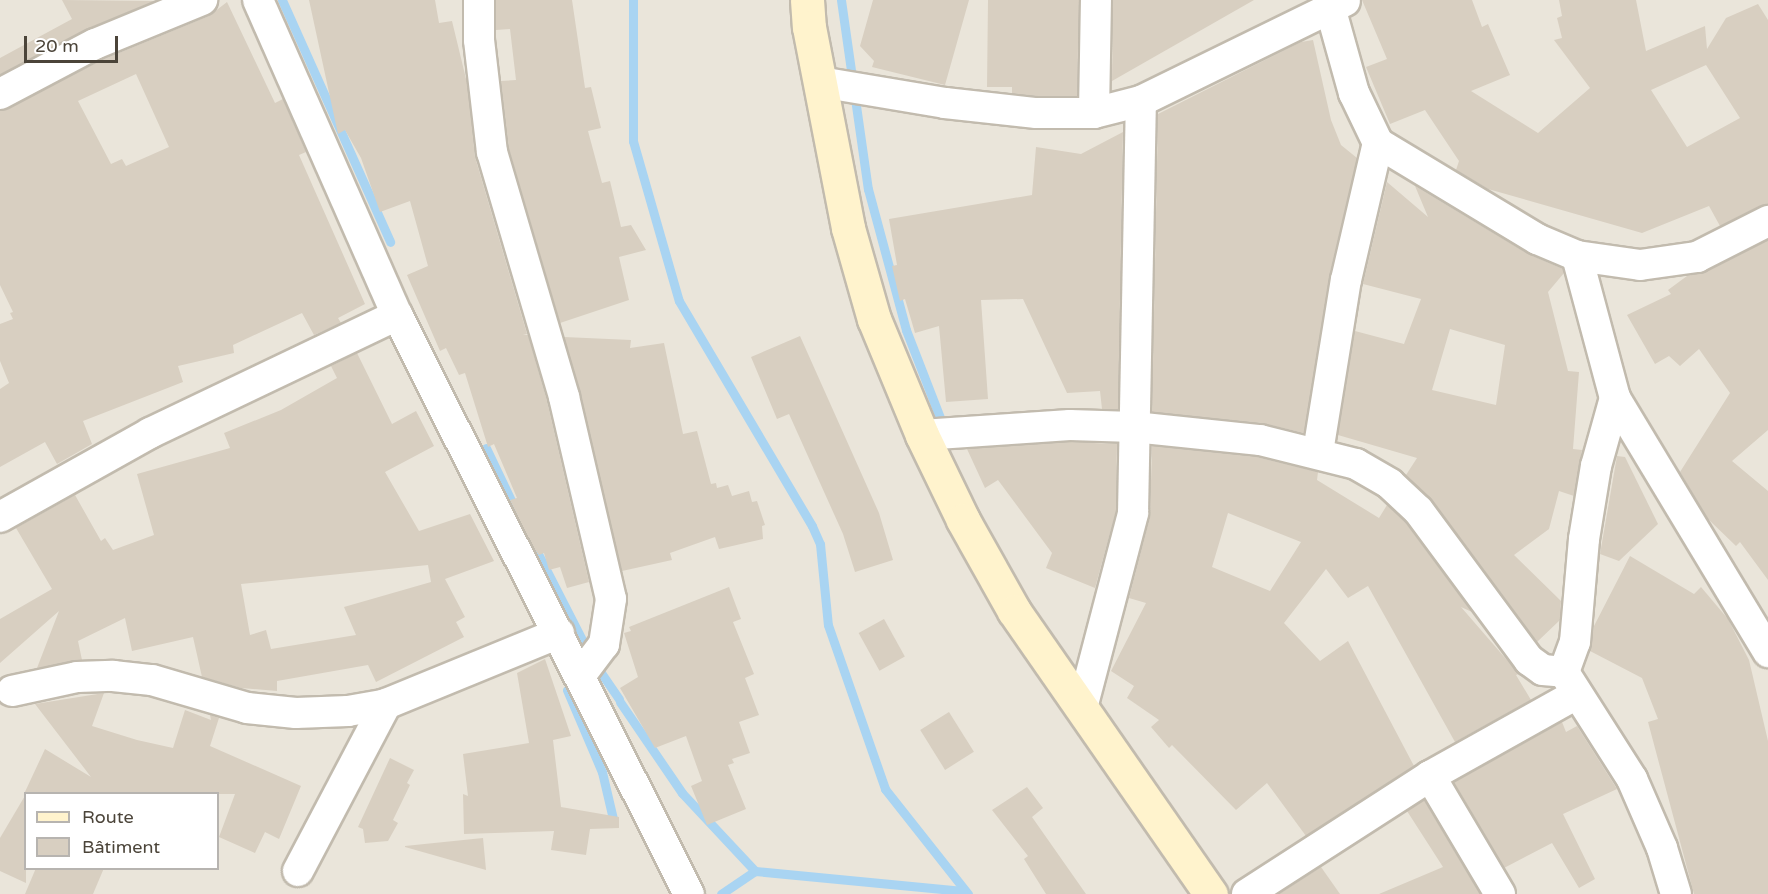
<!DOCTYPE html>
<html>
<head>
<meta charset="utf-8">
<style>
	body { margin:0 }
	#map { position:relative; width:1768px; height:894px; overflow:hidden; background:#f6f3ec; font-family:"Varela Round",sans-serif }
	div>[style] { position:absolute }
	[style*='--x'] { left:calc(var(--x)*1px); top:calc(var(--y)*1px); width:calc(var(--w)*1px); rotate:calc(var(--a)*1deg) }
	.residential>* { inset:0; background:#eae5da }
	.stream>* { height:9px; margin:-4.5px; padding:0 4.5px; transform-origin:4.5px; border-radius:4.5px; background:#a9d4f2 }
	.building>* { inset:0; background:#d8cfc1; transform-origin:0 0 }
	.roads { filter:drop-shadow(2px 0 #c2bbae) drop-shadow(-2px 0 #c2bbae) drop-shadow(0 2px #c2bbae) drop-shadow(0 -2px #c2bbae) }
	.street>* { height:30px; margin:-15px; padding:0 15px; transform-origin:15px; border-radius:15px; background:#fff }
	.secondary>* { height:33px; margin:-16.5px; padding:0 16.5px; transform-origin:16.5px; border-radius:16.5px; background:#fff3cd }
	span { translate:-50% -50%; white-space:nowrap; text-align:center; line-height:1.15; -webkit-text-stroke:5px #fff; paint-order:stroke }
	.legend { position:absolute; left:24px; top:792px; width:195px; height:78px; box-sizing:border-box; background:#fff; border:2px solid #b7b4b0; margin:0; padding:8px 10px; list-style:none; font-size:18px; color:#4b4439 }
	.legend li { display:flex; align-items:center; gap:12px; height:30px }
	.legend b { width:30px; border:2px solid #b7b4b0 }
	.scale { position:absolute; left:24px; top:36px; width:94px; height:27px; box-sizing:border-box; border:3px solid #4b4439; border-top:0; padding-left:8px; font-size:18px; line-height:21px; white-space:nowrap; color:#4b4439; -webkit-text-stroke:4px #fff; paint-order:stroke }
</style>
</head>
<body>
<div id="map">
	<div class="residential">
		<i style="clip-path:polygon(evenodd,0 0,1768px 0,1768px 894px,0 894px,0 0,26px 794px,218px 794px,218px 868px,26px 868px,26px 794px)"></i>
	</div>
	<div class="stream">
		<i style="--x:282;--y:0;--w:265;--a:65.9"></i>
		<i style="--x:633;--y:0;--w:141;--a:90"></i>
		<i style="--x:633;--y:141;--w:166;--a:74"></i>
		<i style="--x:679;--y:301;--w:261;--a:59.4"></i>
		<i style="--x:812;--y:526;--w:20;--a:66"></i>
		<i style="--x:820;--y:544;--w:81;--a:84.4"></i>
		<i style="--x:828;--y:625;--w:174;--a:70.8"></i>
		<i style="--x:885;--y:789;--w:134;--a:51.7"></i>
		<i style="--x:841;--y:0;--w:191;--a:81.9"></i>
		<i style="--x:868;--y:189;--w:146;--a:74.9"></i>
		<i style="--x:906;--y:330;--w:100;--a:68.8"></i>
		<i style="--x:486;--y:448;--w:70;--a:64.5"></i>
		<i style="--x:532;--y:542;--w:134;--a:62.9"></i>
		<i style="--x:593;--y:661;--w:46;--a:55.6"></i>
		<i style="--x:567;--y:690;--w:89;--a:66.9"></i>
		<i style="--x:602;--y:772;--w:52;--a:76.8"></i>
		<i style="--x:620;--y:702;--w:110;--a:55.7"></i>
		<i style="--x:682;--y:793;--w:107;--a:46.9"></i>
		<i style="--x:721;--y:894;--w:41;--a:-34.1"></i>
		<i style="--x:755;--y:871;--w:209;--a:5.5"></i>
	</div>
	<div class="building">
		<i style="clip-path:polygon(62px 0,155px 1px,87px 29px,0 75px,0 58px,72px 19px)"></i>
		<i style="clip-path:polygon(309px 0,435px 0,439px 23px,452px 21px,467px 83px,475px 157px,527px 334px,523px 335px,528px 335px,547px 401px,589px 582px,567px 588px,560px 567px,549px 570px,544px 553px,539px 555px,533px 547px,510px 500px,517px 498px,494px 444px,488px 447px,465px 373px,459px 375px,446px 348px,440px 351px,407px 275px,428px 266px,410px 201px,380px 212px,361px 158px,345px 130px,338px 134px)"></i>
		<i style="clip-path:polygon(496px 0,572px 0,585px 88px,591px 87px,601px 128px,588px 131px,602px 183px,610px 181px,621px 227px,631px 225px,646px 250px,619px 257px,629px 300px,560px 323px,509px 149px,501px 81px,516px 80px,510px 29px,496px 30px)"></i>
		<i style="clip-path:polygon(873px 0,969px 0,945px 85px,872px 67px,874px 61px,860px 46px)"></i>
		<i style="clip-path:polygon(988px 0,1079px 0,1077px 96px,1037px 96px,1012px 93px,1012px 87px,987px 87px)"></i>
		<i style="clip-path:polygon(1113px 0,1254px 0,1112px 81px)"></i>
		<i style="clip-path:polygon(evenodd,1362px 0,1472px 0,1482px 27px,1488px 24px,1510px 75px,1471px 91px,1538px 133px,1590px 88px,1554px 40px,1562px 38px,1557px 18px,1562px 16px,1559px 0,1636px 0,1646px 51px,1705px 26px,1707px 49px,1726px 18px,1758px 4px,1768px 20px,1768px 204px,1720px 226px,1709px 206px,1642px 233px,1488px 189px,1456px 170px,1459px 161px,1425px 110px,1390px 124px,1366px 67px,1387px 59px,1362px 0,1706px 65px,1740px 118px,1687px 147px,1651px 90px,1706px 65px)"></i>
		<i style="clip-path:polygon(evenodd,227px 2px,275px 103px,283px 99px,306px 152px,299px 155px,365px 304px,338px 318px,341px 323px,314px 335px,302px 313px,233px 345px,234px 353px,178px 366px,183px 382px,83px 421px,92px 444px,57px 464px,45px 442px,0 467px,0 389px,9px 383px,0 361px,0 324px,13px 319px,10px 313px,13px 312px,0 285px,0 111px,102px 60px,209px 16px,227px 2px,136px 74px,169px 147px,126px 166px,122px 159px,111px 164px,78px 101px,136px 74px)"></i>
		<i style="clip-path:polygon(1313px 40px,1331px 120px,1341px 145px,1357px 158px,1329px 277px,1304px 433px,1262px 423px,1152px 412px,1158px 114px,1301px 42px)"></i>
		<i style="clip-path:polygon(1123px 132px,1118px 409px,1102px 409px,1100px 391px,1067px 393px,1023px 299px,981px 300px,988px 399px,946px 402px,939px 326px,915px 333px,905px 299px,900px 301px,892px 266px,897px 265px,889px 219px,1032px 195px,1036px 147px,1081px 154px)"></i>
		<i style="clip-path:polygon(evenodd,1387px 182px,1428px 217px,1415px 186px,1528px 254px,1563px 269px,1564px 273px,1548px 292px,1568px 371px,1579px 372px,1573px 449px,1582px 450px,1574px 496px,1559px 491px,1549px 529px,1514px 555px,1561px 601px,1560px 620px,1537px 642px,1432px 500px,1406px 475px,1417px 458px,1338px 435px,1355px 331px,1404px 344px,1421px 299px,1363px 284px,1387px 182px,1450px 329px,1505px 345px,1496px 405px,1432px 390px,1450px 329px)"></i>
		<i style="clip-path:polygon(1768px 240px,1768px 430px,1732px 461px,1768px 491px,1768px 580px,1740px 542px,1736px 546px,1707px 518px,1680px 472px,1730px 393px,1699px 349px,1680px 366px,1669px 356px,1655px 364px,1627px 315px,1671px 294px,1668px 290px,1687px 276px,1705px 272px)"></i>
		<i style="clip-path:polygon(800px 336px,879px 513px,893px 560px,855px 572px,843px 534px,789px 414px,777px 419px,751px 357px)"></i>
		<i style="clip-path:polygon(564px 337px,631px 340px,630px 348px,664px 343px,683px 434px,697px 431px,711px 484px,716px 483px,717px 488px,728px 485px,732px 496px,749px 491px,752px 502px,757px 501px,765px 525px,762px 526px,763px 539px,719px 549px,715px 537px,670px 553px,672px 560px,622px 571px)"></i>
		<i style="clip-path:polygon(evenodd,357px 353px,392px 424px,416px 411px,434px 446px,385px 472px,419px 531px,470px 514px,494px 561px,445px 579px,465px 617px,456px 622px,464px 637px,376px 682px,368px 665px,277px 681px,277px 691px,241px 688px,202px 677px,193px 637px,132px 651px,125px 618px,78px 641px,82px 660px,37px 668px,59px 611px,0 663px,0 619px,52px 589px,16px 528px,75px 495px,101px 541px,105px 538px,113px 550px,154px 535px,137px 474px,230px 448px,224px 433px,281px 410px,337px 378px,331px 366px,357px 353px,428px 565px,431px 582px,344px 607px,356px 635px,271px 649px,266px 630px,250px 635px,241px 584px,428px 565px)"></i>
		<i style="clip-path:polygon(1070px 442px,1117px 444px,1116px 511px,1095px 588px,1046px 568px,1052px 553px,998px 480px,985px 488px,967px 449px)"></i>
		<i style="clip-path:polygon(evenodd,1152px 446px,1257px 457px,1318px 472px,1317px 480px,1379px 518px,1387px 505px,1405px 522px,1472px 612px,1461px 607px,1519px 674px,1516px 675px,1531px 700px,1455px 742px,1368px 586px,1348px 598px,1326px 569px,1284px 623px,1320px 661px,1348px 641px,1414px 766px,1306px 836px,1267px 783px,1236px 810px,1172px 745px,1169px 748px,1151px 727px,1159px 720px,1127px 698px,1134px 686px,1111px 671px,1146px 603px,1129px 598px,1150px 517px,1152px 446px,1228px 513px,1301px 542px,1270px 591px,1212px 567px,1228px 513px)"></i>
		<i style="clip-path:polygon(1617px 456px,1625px 457px,1658px 524px,1619px 561px,1600px 554px)"></i>
		<i style="clip-path:polygon(1630px 556px,1694px 594px,1701px 587px,1728px 619px,1749px 660px,1768px 741px,1768px 894px,1694px 894px,1648px 722px,1658px 719px,1642px 678px,1590px 651px,1594px 626px)"></i>
		<i style="clip-path:polygon(729px 587px,741px 619px,733px 622px,754px 674px,745px 678px,759px 715px,739px 722px,750px 753px,732px 759px,734px 763px,728px 765px,746px 809px,707px 825px,691px 786px,702px 781px,686px 736px,655px 748px,620px 688px,638px 677px,624px 633px,631px 631px,629px 627px)"></i>
		<i style="left:884px;top:619px;width:43px;height:29px;rotate:61deg"></i>
		<i style="clip-path:polygon(545px 659px,571px 736px,553px 740px,561px 807px,619px 817px,619px 828px,590px 829px,586px 855px,551px 850px,554px 831px,464px 834px,463px 794px,468px 796px,463px 754px,529px 743px,517px 673px)"></i>
		<i style="clip-path:polygon(104px 693px,92px 726px,137px 740px,173px 748px,185px 710px,211px 720px,210px 715px,219px 718px,210px 746px,301px 786px,279px 839px,265px 832px,255px 853px,219px 837px,235px 794px,24px 794px,45px 749px,91px 777px,35px 704px)"></i>
		<i style="left:949px;top:712px;width:47px;height:34px;rotate:58deg"></i>
		<i style="clip-path:polygon(1562px 722px,1566px 732px,1577px 726px,1617px 789px,1563px 814px,1595px 879px,1579px 888px,1552px 843px,1504px 868px,1454px 782px)"></i>
		<i style="clip-path:polygon(390px 758px,414px 770px,407px 783px,410px 785px,393px 820px,398px 823px,388px 841px,365px 843px,363px 829px,358px 827px)"></i>
		<i style="clip-path:polygon(1027px 787px,1043px 808px,1032px 817px,1086px 894px,1046px 894px,1024px 859px,1028px 856px,992px 810px)"></i>
		<i style="clip-path:polygon(26px 794px,26px 883px,0 871px,0 838px)"></i>
		<i style="clip-path:polygon(1424px 800px,1480px 894px,1379px 894px,1443px 867px,1407px 811px)"></i>
		<i style="clip-path:polygon(483px 838px,486px 870px,405px 847px,405px 846px)"></i>
		<i style="clip-path:polygon(1321px 867px,1340px 894px,1279px 894px)"></i>
		<i style="clip-path:polygon(36px 868px,104px 868px,93px 894px,25px 894px)"></i>
	</div>
	<div class="roads">
		<div class="street">
			<i style="--x:258;--y:0;--w:344;--a:66.2"></i>
			<i style="--x:397;--y:315;--w:648;--a:63.24"></i>
			<i style="--x:479;--y:0;--w:40;--a:90"></i>
			<i style="--x:479;--y:40;--w:113;--a:83.4"></i>
			<i style="--x:492;--y:152;--w:255;--a:73.6"></i>
			<i style="--x:564;--y:397;--w:207;--a:76.9"></i>
			<i style="--x:611;--y:599;--w:46;--a:98.8"></i>
			<i style="--x:604;--y:644;--w:39;--a:127"></i>
			<i style="--x:1328;--y:0;--w:97;--a:74.4"></i>
			<i style="--x:1354;--y:93;--w:55;--a:64.4"></i>
			<i style="--x:1378;--y:143;--w:186;--a:31.1"></i>
			<i style="--x:1537;--y:239;--w:43;--a:23"></i>
			<i style="--x:1577;--y:256;--w:64;--a:8.1"></i>
			<i style="--x:1640;--y:265;--w:58;--a:-8"></i>
			<i style="--x:1697;--y:257;--w:80;--a:-26.9"></i>
			<i style="--x:820;--y:82;--w:127;--a:9.5"></i>
			<i style="--x:945;--y:103;--w:92;--a:6.3"></i>
			<i style="--x:1036;--y:113;--w:58;--a:0"></i>
			<i style="--x:1094;--y:113;--w:49;--a:-14.3"></i>
			<i style="--x:1141;--y:101;--w:227;--a:-26.1"></i>
			<i style="--x:0;--y:94;--w:107;--a:-27.8"></i>
			<i style="--x:95;--y:44;--w:116;--a:-22.4"></i>
			<i style="--x:1094;--y:113;--w:113;--a:-89"></i>
			<i style="--x:1615;--y:398;--w:297;--a:58.9"></i>
			<i style="--x:922;--y:435;--w:148;--a:-3.9"></i>
			<i style="--x:1070;--y:425;--w:64;--a:1.8"></i>
			<i style="--x:1134;--y:427;--w:127;--a:5.9"></i>
			<i style="--x:1260;--y:440;--w:99;--a:14"></i>
			<i style="--x:1356;--y:464;--w:39;--a:30"></i>
			<i style="--x:1390;--y:484;--w:38;--a:43"></i>
			<i style="--x:1418;--y:510;--w:187;--a:53.5"></i>
			<i style="--x:1529;--y:660;--w:17;--a:36"></i>
			<i style="--x:1543;--y:670;--w:21;--a:5"></i>
			<i style="--x:1564;--y:672;--w:32;--a:-70"></i>
			<i style="--x:1575;--y:642;--w:103;--a:-85"></i>
			<i style="--x:1584;--y:539;--w:74;--a:-80.7"></i>
			<i style="--x:1596;--y:466;--w:71;--a:-74.4"></i>
			<i style="--x:1615;--y:398;--w:147;--a:-105"></i>
			<i style="--x:1318;--y:452;--w:174;--a:-80.8"></i>
			<i style="--x:1346;--y:280;--w:141;--a:-76.9"></i>
			<i style="--x:0;--y:517;--w:172;--a:-29.2"></i>
			<i style="--x:150;--y:433;--w:274;--a:-25.5"></i>
			<i style="--x:1567;--y:677;--w:121;--a:57.5"></i>
			<i style="--x:1632;--y:779;--w:75;--a:66.5"></i>
			<i style="--x:1662;--y:848;--w:48;--a:73.1"></i>
			<i style="--x:12;--y:691;--w:66;--a:-12.2"></i>
			<i style="--x:77;--y:677;--w:36;--a:-2"></i>
			<i style="--x:113;--y:676;--w:39;--a:6"></i>
			<i style="--x:152;--y:680;--w:99;--a:16.4"></i>
			<i style="--x:247;--y:708;--w:49;--a:5.8"></i>
			<i style="--x:296;--y:713;--w:52;--a:-2.2"></i>
			<i style="--x:348;--y:711;--w:39;--a:-10"></i>
			<i style="--x:386;--y:704;--w:187;--a:-22.3"></i>
			<i style="--x:1082;--y:708;--w:202;--a:-75.3"></i>
			<i style="--x:1133;--y:513;--w:412;--a:-88.9"></i>
			<i style="--x:1430;--y:776;--w:137;--a:59.3"></i>
			<i style="--x:298;--y:871;--w:189;--a:-62.2"></i>
			<i style="--x:1247;--y:894;--w:218;--a:-32.8"></i>
			<i style="--x:1430;--y:776;--w:168;--a:-29.2"></i>
		</div>
		<div class="secondary">
			<i style="--x:807;--y:0;--w:27;--a:86"></i>
			<i style="--x:809;--y:27;--w:205;--a:79"></i>
			<i style="--x:848;--y:228;--w:95;--a:74.1"></i>
			<i style="--x:874;--y:319;--w:126;--a:67.5"></i>
			<i style="--x:922;--y:435;--w:94;--a:64.2"></i>
			<i style="--x:963;--y:520;--w:104;--a:60.7"></i>
			<i style="--x:1014;--y:611;--w:345;--a:55.2"></i>
		</div>
	</div>
	<ul class="legend">
	<li><b style="height:8px;background:#fff3cd"></b>Route</li>
	<li><b style="height:16px;background:#d8cfc1"></b>Bâtiment</li>
	</ul>
	<div class="scale">20 m</div>
</div>
</body>
</html>
